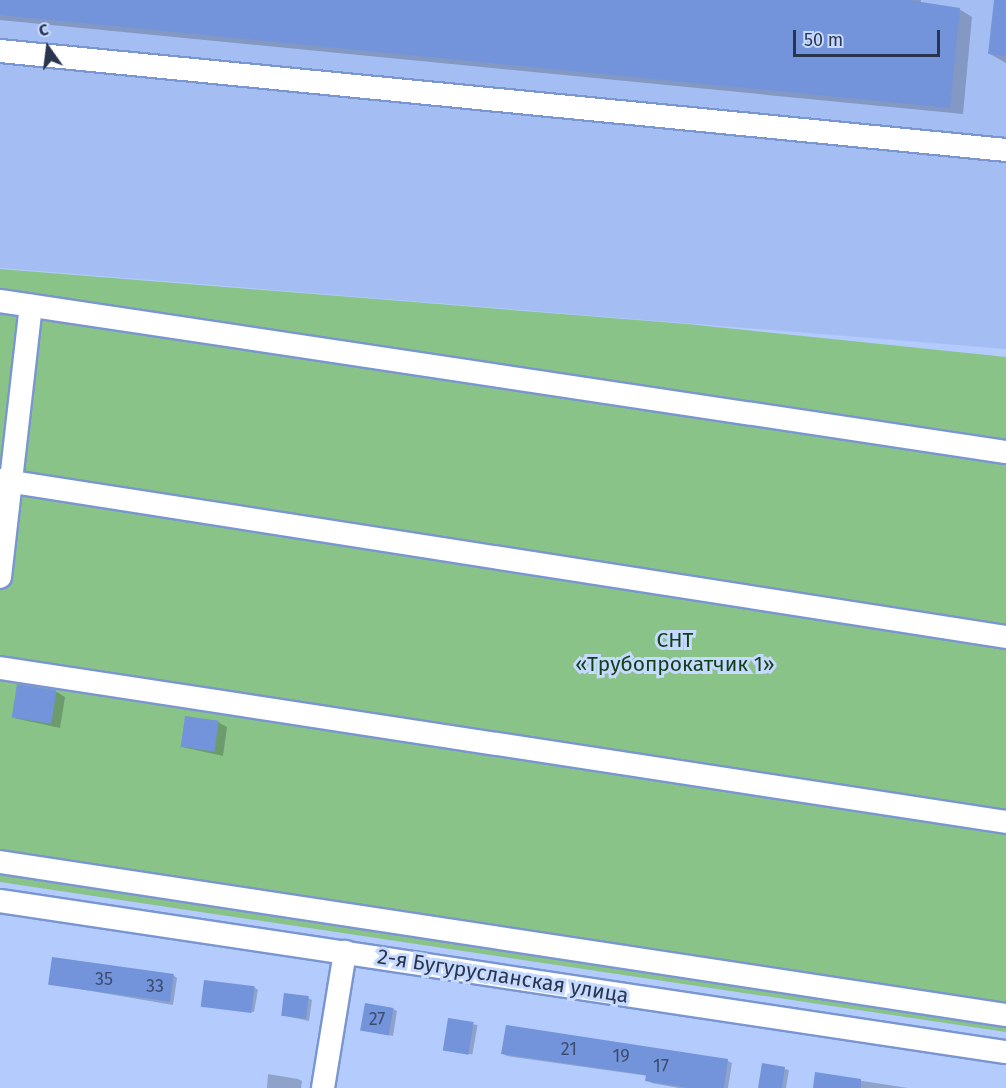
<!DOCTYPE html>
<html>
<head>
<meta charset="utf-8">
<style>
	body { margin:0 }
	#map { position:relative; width:1006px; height:1088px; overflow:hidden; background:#b3ccfd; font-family:"Fira Sans",sans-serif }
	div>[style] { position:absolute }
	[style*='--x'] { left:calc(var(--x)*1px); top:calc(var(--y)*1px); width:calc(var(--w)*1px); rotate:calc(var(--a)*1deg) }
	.built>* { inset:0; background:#a4bef4 }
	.green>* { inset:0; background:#89c388 }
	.shadow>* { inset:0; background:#0003; transform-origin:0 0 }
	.building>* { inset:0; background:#7394da; transform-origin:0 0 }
	.roads { filter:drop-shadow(2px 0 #7a96d1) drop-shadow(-2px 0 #7a96d1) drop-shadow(0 2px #7a96d1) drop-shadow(0 -2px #7a96d1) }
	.minor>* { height:22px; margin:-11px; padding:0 11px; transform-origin:11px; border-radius:11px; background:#fff }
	span { translate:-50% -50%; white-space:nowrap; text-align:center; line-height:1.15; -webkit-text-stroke:6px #c6d9ff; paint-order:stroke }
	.number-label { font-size:18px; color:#3c4d71 }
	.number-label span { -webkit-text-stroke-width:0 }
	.park-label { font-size:21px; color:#123f15 }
	.street-label { font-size:21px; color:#29354e }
	.north { position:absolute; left:18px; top:18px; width:60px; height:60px; -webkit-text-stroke:4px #c6d9ff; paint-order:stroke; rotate:346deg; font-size:16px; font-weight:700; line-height:24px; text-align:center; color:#29354e }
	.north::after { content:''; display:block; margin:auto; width:21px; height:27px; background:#29354e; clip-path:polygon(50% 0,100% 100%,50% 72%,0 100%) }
	.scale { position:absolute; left:793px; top:30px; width:147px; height:27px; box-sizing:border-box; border:3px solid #29354e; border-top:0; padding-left:8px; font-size:18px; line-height:21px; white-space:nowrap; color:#29354e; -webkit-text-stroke:4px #c6d9ff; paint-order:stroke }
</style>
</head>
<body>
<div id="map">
	<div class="built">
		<i style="clip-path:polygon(0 0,1006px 0,1006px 349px,0 268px)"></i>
	</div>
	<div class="green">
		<i style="clip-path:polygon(0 269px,687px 324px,1006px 357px,1006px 1032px,0 882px)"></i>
	</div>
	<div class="shadow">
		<i style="clip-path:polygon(0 0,921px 0,921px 6px,959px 9px,972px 17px,963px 114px,0 20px)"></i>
		<i style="clip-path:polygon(995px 0,1006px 0,1006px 63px,990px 54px)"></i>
		<i style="clip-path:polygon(57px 692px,65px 697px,60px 728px,14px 718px)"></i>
		<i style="clip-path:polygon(218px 722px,227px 727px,223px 756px,182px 747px)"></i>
		<i style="clip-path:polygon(173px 975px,177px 978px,173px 1005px,50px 984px)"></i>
		<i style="clip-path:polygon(254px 987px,258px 990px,254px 1012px,201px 1006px)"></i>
		<i style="clip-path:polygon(308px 998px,312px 1000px,309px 1021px,282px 1015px)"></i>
		<i style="clip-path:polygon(393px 1009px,397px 1011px,393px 1036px,363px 1030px)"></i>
		<i style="left:449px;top:1020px;width:29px;height:30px;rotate:10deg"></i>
		<i style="clip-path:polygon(507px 1027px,728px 1061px,732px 1063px,728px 1088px,679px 1088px,651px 1083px,648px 1076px,507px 1056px,503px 1054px)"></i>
		<i style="clip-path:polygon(763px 1064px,789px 1070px,786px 1088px,759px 1088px)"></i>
		<i style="clip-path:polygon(268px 1074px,298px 1079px,302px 1081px,301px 1088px,267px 1088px)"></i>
		<i style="clip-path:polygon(817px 1074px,908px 1088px,814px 1088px)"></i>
	</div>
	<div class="building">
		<i style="clip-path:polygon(0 0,908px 0,960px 8px,950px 108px,0 15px)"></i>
		<i style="clip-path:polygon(994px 0,1006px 0,1006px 56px,988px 54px)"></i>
		<i style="left:17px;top:684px;width:40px;height:34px;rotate:9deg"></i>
		<i style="left:185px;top:716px;width:34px;height:31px;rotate:8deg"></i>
		<i style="left:52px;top:957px;width:123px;height:28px;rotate:8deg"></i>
		<i style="left:204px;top:980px;width:51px;height:27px;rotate:7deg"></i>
		<i style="left:284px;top:993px;width:25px;height:23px;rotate:7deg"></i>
		<i style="left:365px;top:1003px;width:29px;height:28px;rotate:10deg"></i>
		<i style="left:448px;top:1018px;width:26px;height:33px;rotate:9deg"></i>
		<i style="clip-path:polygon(506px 1025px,728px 1059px,724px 1088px,688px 1088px,645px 1081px,646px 1075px,501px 1054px)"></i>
		<i style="clip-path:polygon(762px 1063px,785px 1067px,782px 1088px,758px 1088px)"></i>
		<i style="clip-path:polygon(815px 1072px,861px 1079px,861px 1088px,813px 1088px)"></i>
	</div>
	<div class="roads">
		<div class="minor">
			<i style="--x:0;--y:51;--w:1011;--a:5.62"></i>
			<i style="--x:0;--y:301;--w:1017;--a:8.54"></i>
			<i style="--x:0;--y:480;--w:1018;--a:8.87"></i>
			<i style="--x:0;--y:577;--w:273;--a:-83.5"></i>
			<i style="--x:0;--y:668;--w:1018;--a:8.7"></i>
			<i style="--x:0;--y:862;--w:1018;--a:8.65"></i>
			<i style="--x:0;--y:901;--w:1017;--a:8.54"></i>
			<i style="--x:323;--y:1088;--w:138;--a:-80.8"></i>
		</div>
	</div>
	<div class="number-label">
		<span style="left:104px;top:979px">35</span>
		<span style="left:155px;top:986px">33</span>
		<span style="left:377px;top:1019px">27</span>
		<span style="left:569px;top:1049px">21</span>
		<span style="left:621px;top:1056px">19</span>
		<span style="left:661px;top:1066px">17</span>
	</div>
	<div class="park-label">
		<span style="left:675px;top:652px">СНТ<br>«Трубопрокатчик 1»</span>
	</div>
	<div class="street-label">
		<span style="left:503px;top:976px;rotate:9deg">2-я Бугурусланская улица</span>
	</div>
	<div class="north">С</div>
	<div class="scale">50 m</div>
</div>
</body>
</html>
